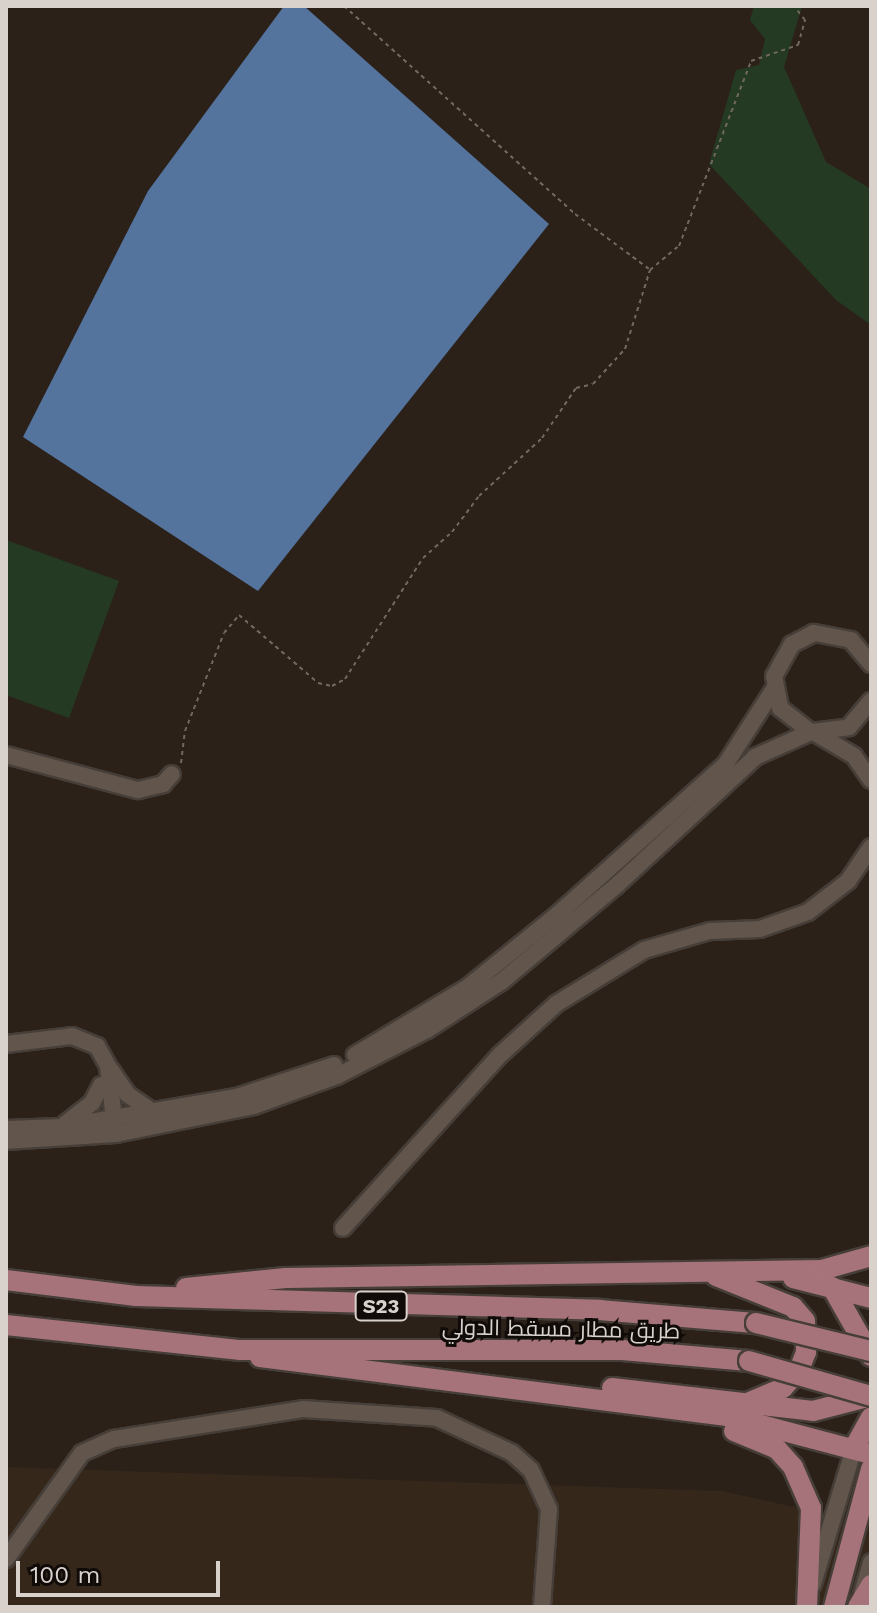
<!DOCTYPE html>
<html>
<head>
<meta charset="utf-8">
<style>
	body { margin:0 }
	#map { position:relative; width:877px; height:1613px; overflow:hidden; background:#2b2119; font-family:"Work Sans",Cairo,sans-serif }
	div>[style] { position:absolute }
	[style*='--x'] { left:calc(var(--x)*1px); top:calc(var(--y)*1px); width:calc(var(--w)*1px); rotate:calc(var(--a)*1deg) }
	.industrial>* { inset:0; background:#35271a }
	.green>* { inset:0; background:#253a22 }
	.water>* { inset:0; background:#54749e }
	.path>* { height:2px; margin-top:-1px; transform-origin:0; background:repeating-linear-gradient(90deg,#706861 0 4px,transparent 0 8px) }
	.roads { filter:drop-shadow(2px 0 #463e38) drop-shadow(-2px 0 #463e38) drop-shadow(0 2px #463e38) drop-shadow(0 -2px #463e38) }
	.minor>* { height:16px; margin:-8px; padding:0 8px; transform-origin:8px; border-radius:8px; background:#61554c }
	.major>* { height:20px; margin:-10px; padding:0 10px; transform-origin:10px; border-radius:10px; background:#a7737a }
	.bridges { filter:drop-shadow(2px 0 #463e38) drop-shadow(-2px 0 #463e38) drop-shadow(0 2px #463e38) drop-shadow(0 -2px #463e38) }
	.major-bridge>* { height:20px; margin:-10px; padding:0 10px; transform-origin:10px; border-radius:10px; background:#a7737a }
	span { translate:-50% -50%; white-space:nowrap; text-align:center; line-height:1.15; -webkit-text-stroke:6px #100b08; paint-order:stroke }
	.shield-label span { padding:2px 6px; background:#100b08; border:2px solid; border-radius:6px; -webkit-text-stroke-width:0 }
	.shield-label { font-size:20px; color:#d8d1cc; font-weight:700 }
	.street-label { font-size:22px; color:#d8d1cc }
	.frame { position:absolute; inset:0; border:8px solid #d8d1cc; pointer-events:none }
	.scale { position:absolute; left:16px; top:1561px; width:204px; height:36px; box-sizing:border-box; border:4px solid #d8d1cc; border-top:0; padding-left:10px; font-size:24px; line-height:28px; white-space:nowrap; color:#d8d1cc; -webkit-text-stroke:6px #100b08; paint-order:stroke }
</style>
</head>
<body>
<div id="map">
	<div class="industrial">
		<i style="clip-path:polygon(6px 1467px,722px 1491px,871px 1524px,871px 1607px,6px 1607px)"></i>
	</div>
	<div class="green">
		<i style="clip-path:polygon(754px 6px,802px 6px,784px 67px,826px 162px,871px 189px,871px 325px,836px 300px,709px 164px,736px 70px,759px 65px,765px 39px,750px 20px)"></i>
		<i style="clip-path:polygon(6px 540px,119px 581px,69px 718px,6px 695px)"></i>
	</div>
	<div class="water">
		<i style="clip-path:polygon(284px 6px,304px 6px,549px 224px,258px 591px,23px 437px,148px 191px)"></i>
	</div>
	<div class="path">
		<i style="--x:344;--y:6;--w:311;--a:42"></i>
		<i style="--x:575;--y:214;--w:92;--a:36.6"></i>
		<i style="--x:181;--y:763;--w:32;--a:-83"></i>
		<i style="--x:185;--y:731;--w:105;--a:-68.3"></i>
		<i style="--x:224;--y:633;--w:23;--a:-50"></i>
		<i style="--x:239;--y:615;--w:104;--a:40.7"></i>
		<i style="--x:318;--y:683;--w:14;--a:12"></i>
		<i style="--x:332;--y:686;--w:15;--a:-28"></i>
		<i style="--x:345;--y:679;--w:144;--a:-57.2"></i>
		<i style="--x:423;--y:558;--w:39;--a:-42"></i>
		<i style="--x:452;--y:532;--w:45;--a:-53.1"></i>
		<i style="--x:479;--y:496;--w:86;--a:-42.6"></i>
		<i style="--x:542;--y:438;--w:60;--a:-55.8"></i>
		<i style="--x:576;--y:388;--w:17;--a:-13"></i>
		<i style="--x:593;--y:384;--w:47;--a:-47.6"></i>
		<i style="--x:625;--y:349;--w:83;--a:-72.4"></i>
		<i style="--x:650;--y:270;--w:38;--a:-40"></i>
		<i style="--x:679;--y:246;--w:199;--a:-68.7"></i>
		<i style="--x:751;--y:61;--w:50;--a:-18.8"></i>
		<i style="--x:798;--y:45;--w:26;--a:-74"></i>
		<i style="--x:805;--y:20;--w:18;--a:-128"></i>
	</div>
	<div class="roads">
		<div class="minor">
			<i style="--x:871;--y:664;--w:31;--a:-130"></i>
			<i style="--x:851;--y:640;--w:38;--a:-169"></i>
			<i style="--x:814;--y:633;--w:25;--a:153"></i>
			<i style="--x:792;--y:644;--w:37;--a:119"></i>
			<i style="--x:774;--y:676;--w:33;--a:79"></i>
			<i style="--x:780;--y:708;--w:39;--a:38"></i>
			<i style="--x:811;--y:732;--w:38;--a:-7"></i>
			<i style="--x:849;--y:727;--w:34;--a:-50"></i>
			<i style="--x:817;--y:734;--w:43;--a:30.7"></i>
			<i style="--x:854;--y:756;--w:29;--a:55"></i>
			<i style="--x:6;--y:755;--w:137;--a:14.9"></i>
			<i style="--x:138;--y:790;--w:26;--a:-13"></i>
			<i style="--x:163;--y:784;--w:13;--a:-48"></i>
			<i style="--x:6;--y:1044;--w:66;--a:-6.9"></i>
			<i style="--x:72;--y:1036;--w:27;--a:22"></i>
			<i style="--x:97;--y:1046;--w:23;--a:61"></i>
			<i style="--x:108;--y:1066;--w:63;--a:83.7"></i>
			<i style="--x:355;--y:1055;--w:132;--a:-31"></i>
			<i style="--x:468;--y:987;--w:114;--a:-39"></i>
			<i style="--x:557;--y:915;--w:225;--a:-41.8"></i>
			<i style="--x:725;--y:765;--w:90;--a:-57.2"></i>
			<i style="--x:111;--y:1070;--w:29;--a:56"></i>
			<i style="--x:127;--y:1094;--w:33;--a:35"></i>
			<i style="--x:65;--y:1124;--w:34;--a:-38"></i>
			<i style="--x:92;--y:1103;--w:20;--a:-63"></i>
			<i style="--x:6;--y:1129;--w:55;--a:-2.1"></i>
			<i style="--x:61;--y:1127;--w:178;--a:-9.7"></i>
			<i style="--x:236;--y:1097;--w:103;--a:-18.1"></i>
			<i style="--x:6;--y:1141;--w:110;--a:-3.6"></i>
			<i style="--x:116;--y:1134;--w:141;--a:-11.5"></i>
			<i style="--x:254;--y:1106;--w:88;--a:-19.9"></i>
			<i style="--x:337;--y:1076;--w:101;--a:-27.1"></i>
			<i style="--x:427;--y:1030;--w:88;--a:-33"></i>
			<i style="--x:501;--y:982;--w:151;--a:-39.9"></i>
			<i style="--x:617;--y:885;--w:188;--a:-42.8"></i>
			<i style="--x:755;--y:757;--w:61;--a:-24.1"></i>
			<i style="--x:343;--y:1228;--w:234;--a:-47.8"></i>
			<i style="--x:500;--y:1055;--w:76;--a:-42.3"></i>
			<i style="--x:556;--y:1004;--w:103;--a:-31.5"></i>
			<i style="--x:644;--y:950;--w:69;--a:-16.1"></i>
			<i style="--x:710;--y:931;--w:50;--a:-2.3"></i>
			<i style="--x:760;--y:929;--w:51;--a:-19.5"></i>
			<i style="--x:808;--y:912;--w:51;--a:-37.8"></i>
			<i style="--x:848;--y:881;--w:41;--a:-55.9"></i>
			<i style="--x:6;--y:1559;--w:130;--a:-54.4"></i>
			<i style="--x:82;--y:1453;--w:35;--a:-24"></i>
			<i style="--x:114;--y:1439;--w:191;--a:-9"></i>
			<i style="--x:303;--y:1409;--w:134;--a:3.8"></i>
			<i style="--x:437;--y:1418;--w:83;--a:25"></i>
			<i style="--x:512;--y:1453;--w:25;--a:42"></i>
			<i style="--x:531;--y:1470;--w:43;--a:65.2"></i>
			<i style="--x:549;--y:1509;--w:98;--a:94.1"></i>
			<i style="--x:813;--y:1584;--w:152;--a:-73.2"></i>
			<i style="--x:862;--y:1594;--w:33;--a:-74"></i>
		</div>
		<div class="major">
			<i style="--x:716;--y:1276;--w:83;--a:21.9"></i>
			<i style="--x:793;--y:1307;--w:18;--a:49"></i>
			<i style="--x:805;--y:1321;--w:31;--a:88"></i>
			<i style="--x:806;--y:1352;--w:19;--a:111"></i>
			<i style="--x:799;--y:1370;--w:24;--a:132"></i>
			<i style="--x:783;--y:1388;--w:36;--a:157"></i>
			<i style="--x:793;--y:1278;--w:81;--a:14.4"></i>
			<i style="--x:6;--y:1280;--w:131;--a:7"></i>
			<i style="--x:136;--y:1296;--w:464;--a:1.7"></i>
			<i style="--x:600;--y:1310;--w:157;--a:4.8"></i>
			<i style="--x:832;--y:1287;--w:79;--a:60.5"></i>
			<i style="--x:186;--y:1288;--w:100;--a:-5.7"></i>
			<i style="--x:286;--y:1278;--w:536;--a:-0.86"></i>
			<i style="--x:822;--y:1270;--w:51;--a:-15.9"></i>
			<i style="--x:6;--y:1325;--w:236;--a:6.1"></i>
			<i style="--x:241;--y:1350;--w:381;--a:0"></i>
			<i style="--x:622;--y:1350;--w:127;--a:5"></i>
			<i style="--x:260;--y:1357;--w:471;--a:7.2"></i>
			<i style="--x:727;--y:1416;--w:149;--a:14.8"></i>
			<i style="--x:612;--y:1388;--w:202;--a:6.5"></i>
			<i style="--x:813;--y:1411;--w:60;--a:-14.5"></i>
			<i style="--x:734;--y:1431;--w:47;--a:22.7"></i>
			<i style="--x:777;--y:1449;--w:24;--a:48"></i>
			<i style="--x:793;--y:1467;--w:45;--a:66.3"></i>
			<i style="--x:811;--y:1508;--w:99;--a:92.3"></i>
			<i style="--x:854;--y:1448;--w:35;--a:-61"></i>
			<i style="--x:834;--y:1607;--w:143;--a:-75"></i>
			<i style="--x:858;--y:1607;--w:26;--a:-59"></i>
		</div>
	</div>
	<div class="bridges">
		<div class="major-bridge">
			<i style="--x:756;--y:1323;--w:118;--a:13.7"></i>
			<i style="--x:749;--y:1361;--w:127;--a:16"></i>
		</div>
	</div>
	<div class="shield-label">
		<span style="left:381px;top:1306px">S23</span>
	</div>
	<div class="street-label">
		<span style="left:561px;top:1329px;rotate:1deg">طريق مطار مسقط الدولي</span>
	</div>
	<div class="frame"></div>
	<div class="scale">100 m</div>
</div>
</body>
</html>
